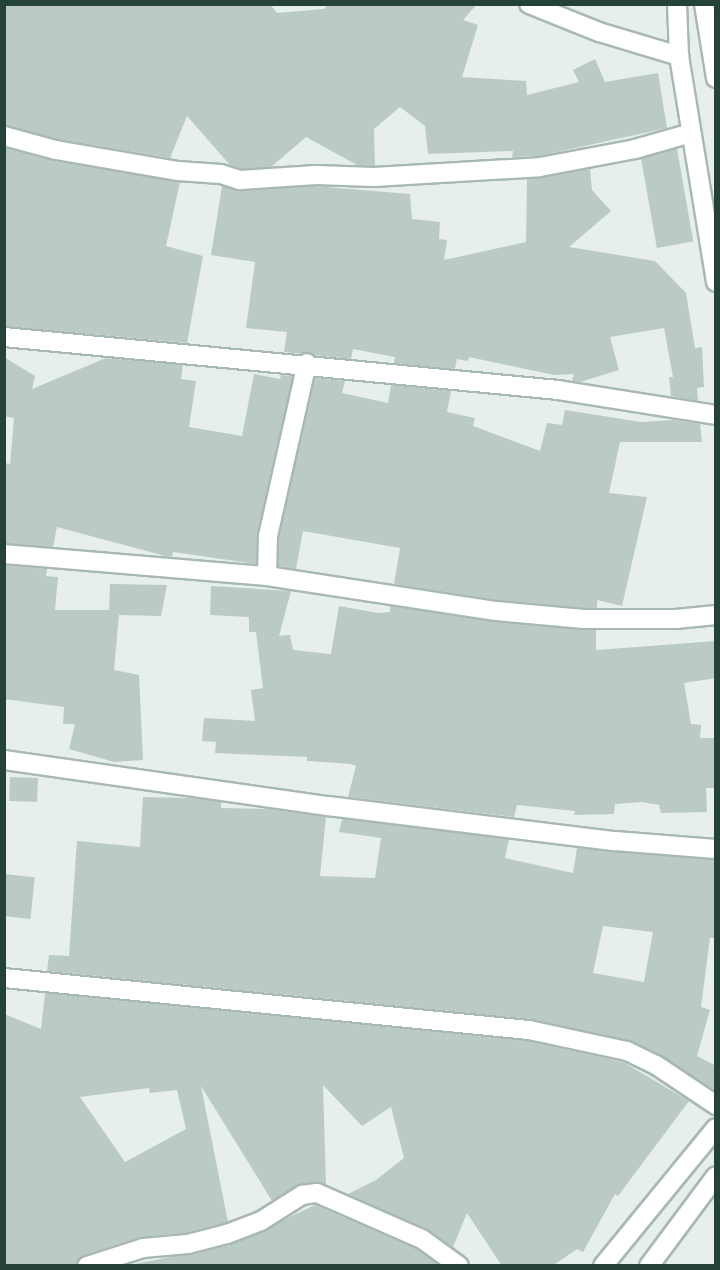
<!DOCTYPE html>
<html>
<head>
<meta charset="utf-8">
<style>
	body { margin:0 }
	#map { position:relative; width:720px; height:1270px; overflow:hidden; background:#e6efeb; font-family:"Varela Round",sans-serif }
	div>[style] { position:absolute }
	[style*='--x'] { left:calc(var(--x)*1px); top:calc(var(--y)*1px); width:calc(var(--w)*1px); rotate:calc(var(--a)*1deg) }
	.building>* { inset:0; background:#bbcac4; transform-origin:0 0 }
	.roads { filter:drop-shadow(2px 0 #a8b8b2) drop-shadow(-2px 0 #a8b8b2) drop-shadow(0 2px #a8b8b2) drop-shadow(0 -2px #a8b8b2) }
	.minor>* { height:18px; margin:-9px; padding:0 9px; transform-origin:9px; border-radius:9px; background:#fff }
	.tertiary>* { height:18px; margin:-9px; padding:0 9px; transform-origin:9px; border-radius:9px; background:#fff }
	span { translate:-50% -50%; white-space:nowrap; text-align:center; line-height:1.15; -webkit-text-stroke:6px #f7fbf9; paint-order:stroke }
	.frame { position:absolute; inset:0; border:6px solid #24423a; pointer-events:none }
</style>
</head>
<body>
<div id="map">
	<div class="building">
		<i style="clip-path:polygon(4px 4px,270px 4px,277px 13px,324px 9px,329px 4px,477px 4px,463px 20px,478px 25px,462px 77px,526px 81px,527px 95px,579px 82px,573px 70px,595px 59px,605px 82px,658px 73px,667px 128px,539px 156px,512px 157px,513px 151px,428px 154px,425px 126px,400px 107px,374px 129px,375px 166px,357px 165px,306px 137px,271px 167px,241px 169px,230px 165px,187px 116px,170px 158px,58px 139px,4px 125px)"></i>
		<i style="clip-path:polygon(4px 148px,54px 161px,180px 182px,166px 246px,203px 256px,187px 343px,4px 326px)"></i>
		<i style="left:677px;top:149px;width:94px;height:37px;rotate:80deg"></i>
		<i style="clip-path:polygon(590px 169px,592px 190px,611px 211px,569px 247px,655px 261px,686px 293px,695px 348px,702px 347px,704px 387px,697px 388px,698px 401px,671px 396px,669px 377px,673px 377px,664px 328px,610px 337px,619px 370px,580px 382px,572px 381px,574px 374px,554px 375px,469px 357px,468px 361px,457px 359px,455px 369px,394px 363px,395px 357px,353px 349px,351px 359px,284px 352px,287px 332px,246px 328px,255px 262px,211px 255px,222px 186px,240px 191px,314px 186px,410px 194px,412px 219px,440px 222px,439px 239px,447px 240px,444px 260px,526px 242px,527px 179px)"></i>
		<i style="clip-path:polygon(4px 357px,35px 376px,32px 389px,106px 358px,183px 365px,181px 379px,196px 381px,189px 427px,242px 436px,254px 374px,280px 379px,281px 375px,293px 376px,257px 534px,256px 564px,173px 552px,172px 557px,165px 556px,57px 527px,53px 547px,4px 543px,4px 463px,10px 464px,14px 418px,4px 416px)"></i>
		<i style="clip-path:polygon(315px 378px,345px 381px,342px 393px,388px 403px,391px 385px,451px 391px,447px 412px,475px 418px,473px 426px,540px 451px,547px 423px,562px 425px,565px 410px,641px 422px,673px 420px,700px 424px,702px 442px,620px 442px,609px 493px,647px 497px,622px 606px,597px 600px,597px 608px,585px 608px,497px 600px,394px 584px,400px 548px,303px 531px,296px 569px,278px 566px,279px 537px)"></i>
		<i style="clip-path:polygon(4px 565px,47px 569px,46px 576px,58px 577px,55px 610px,109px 610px,110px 584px,167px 585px,161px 616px,119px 615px,114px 670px,139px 675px,143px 760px,114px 762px,69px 749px,75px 724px,63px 724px,64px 707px,4px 699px)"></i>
		<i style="clip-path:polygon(211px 586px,291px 591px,279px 636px,290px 635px,293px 650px,331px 654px,339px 606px,378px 613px,390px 612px,390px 606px,495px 622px,596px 630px,596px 650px,716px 641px,716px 678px,684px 683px,691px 724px,701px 725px,700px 738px,716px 738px,716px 788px,706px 788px,707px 812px,661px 813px,659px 805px,642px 802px,615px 804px,614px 814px,574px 815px,575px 811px,517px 805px,514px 817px,348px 797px,356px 766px,351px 764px,307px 761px,307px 757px,215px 753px,216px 742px,202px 741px,204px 718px,255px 721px,251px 690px,263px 688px,256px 632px,249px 632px,249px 617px,210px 615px)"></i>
		<i style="left:10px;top:777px;width:28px;height:24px;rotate:2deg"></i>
		<i style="clip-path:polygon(evenodd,143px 797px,190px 798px,221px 802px,221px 808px,268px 809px,326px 817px,320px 876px,375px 878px,381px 838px,339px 832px,342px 819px,509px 839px,505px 858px,573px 873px,577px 848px,716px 860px,716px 938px,710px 938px,701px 1007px,710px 1010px,697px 1056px,716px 1066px,716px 1091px,662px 1056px,632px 1041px,531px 1019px,47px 971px,49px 955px,69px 956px,77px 841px,140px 847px,143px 797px,603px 926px,653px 932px,644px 982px,593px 973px,603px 926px)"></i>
		<i style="left:4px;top:874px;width:31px;height:42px;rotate:6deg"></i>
		<i style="clip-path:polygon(evenodd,45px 993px,527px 1041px,623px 1062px,689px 1101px,618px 1196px,615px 1194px,583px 1252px,577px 1249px,552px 1266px,502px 1266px,467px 1213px,453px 1247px,427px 1229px,348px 1194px,376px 1180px,404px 1158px,391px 1107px,362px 1126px,323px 1085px,326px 1185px,300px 1184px,272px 1201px,201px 1086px,228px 1222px,186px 1233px,140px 1237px,84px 1255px,76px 1266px,4px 1266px,4px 1014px,41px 1029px,45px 993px,149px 1088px,150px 1093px,177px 1090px,186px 1129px,125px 1162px,80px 1097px,149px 1088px)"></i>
		<i style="clip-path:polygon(315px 1205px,416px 1249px,438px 1265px,125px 1266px,230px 1245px)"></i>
	</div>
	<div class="roads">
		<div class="minor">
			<i style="--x:529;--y:4;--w:75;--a:21.8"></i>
			<i style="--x:599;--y:32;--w:84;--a:16.7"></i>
			<i style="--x:4;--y:136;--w:54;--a:15.1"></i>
			<i style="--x:56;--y:150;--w:124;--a:9.8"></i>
			<i style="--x:178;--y:171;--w:43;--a:4"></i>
			<i style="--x:221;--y:174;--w:20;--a:18"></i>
			<i style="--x:240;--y:180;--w:76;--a:-3.8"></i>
			<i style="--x:316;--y:175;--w:58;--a:2"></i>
			<i style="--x:374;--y:177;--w:166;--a:-3.4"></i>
			<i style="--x:540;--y:167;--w:97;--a:-10.7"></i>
			<i style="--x:635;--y:149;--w:58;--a:-15.9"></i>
			<i style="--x:4;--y:337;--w:557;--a:5.46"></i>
			<i style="--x:558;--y:390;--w:160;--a:9"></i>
			<i style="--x:4;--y:554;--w:264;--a:4.8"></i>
			<i style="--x:267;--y:576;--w:232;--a:8.7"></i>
			<i style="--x:496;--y:611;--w:88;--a:5.2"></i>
			<i style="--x:584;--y:619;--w:92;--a:0"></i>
			<i style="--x:676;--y:619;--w:40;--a:-5.7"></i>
			<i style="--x:267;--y:576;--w:40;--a:-88.6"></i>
			<i style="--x:268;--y:536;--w:177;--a:-77.3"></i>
			<i style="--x:4;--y:760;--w:327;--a:8.1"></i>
			<i style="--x:328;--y:806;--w:289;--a:7"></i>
			<i style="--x:615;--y:841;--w:101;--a:4.5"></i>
			<i style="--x:4;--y:978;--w:528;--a:5.66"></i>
			<i style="--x:529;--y:1030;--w:100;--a:12.1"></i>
			<i style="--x:627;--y:1051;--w:32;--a:26"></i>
			<i style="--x:656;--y:1065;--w:72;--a:33.7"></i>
			<i style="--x:87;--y:1266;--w:59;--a:-17.8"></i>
			<i style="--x:143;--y:1248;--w:45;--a:-5.1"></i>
			<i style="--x:188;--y:1244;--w:40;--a:-14.4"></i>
			<i style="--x:227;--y:1234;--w:36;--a:-21"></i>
			<i style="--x:261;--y:1221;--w:49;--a:-32.4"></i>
			<i style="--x:302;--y:1195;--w:15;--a:-8"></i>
			<i style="--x:317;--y:1193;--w:115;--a:23.7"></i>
			<i style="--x:422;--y:1239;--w:46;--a:36.1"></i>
		</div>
		<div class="tertiary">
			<i style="--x:677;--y:4;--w:52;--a:87.8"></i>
			<i style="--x:679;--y:56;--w:229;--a:80.7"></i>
			<i style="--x:704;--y:4;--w:75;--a:80.8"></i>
			<i style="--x:603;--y:1266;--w:178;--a:-50.7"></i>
			<i style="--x:649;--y:1266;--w:112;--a:-53.3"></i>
		</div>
	</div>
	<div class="frame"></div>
</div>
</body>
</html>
